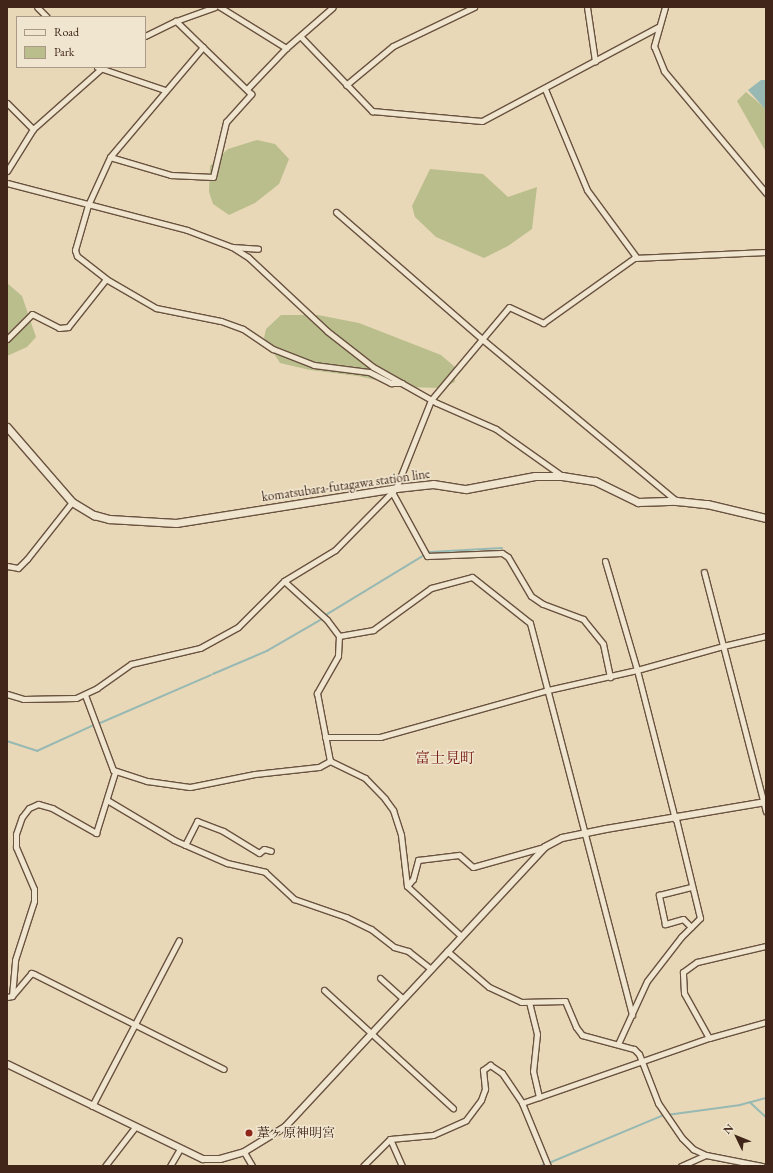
<!DOCTYPE html>
<html>
<head>
<meta charset="utf-8">
<style>
	body { margin:0 }
	#map { position:relative; width:773px; height:1173px; overflow:hidden; background:#e8d8b7; font-family:"EB Garamond","Noto Serif JP",serif }
	div>[style] { position:absolute }
	[style*='--x'] { left:calc(var(--x)*1px); top:calc(var(--y)*1px); width:calc(var(--w)*1px); rotate:calc(var(--a)*1deg) }
	.green>* { inset:0; background:#babe8c }
	.water>* { inset:0; background:#98b9b3 }
	.stream>* { height:1.5px; margin:-0.75px; padding:0 0.75px; transform-origin:0.75px; border-radius:0.75px; background:#98b9b3 }
	.roads { filter:drop-shadow(1px 0 #6a5240) drop-shadow(-1px 0 #6a5240) drop-shadow(0 1px #6a5240) drop-shadow(0 -1px #6a5240) }
	.minor>* { height:5px; margin:-2.5px; padding:0 2.5px; transform-origin:2.5px; border-radius:2.5px; background:#f0e6d0 }
	.tertiary>* { height:6px; margin:-3px; padding:0 3px; transform-origin:3px; border-radius:3px; background:#f0e6d0 }
	.secondary>* { height:7px; margin:-3.5px; padding:0 3.5px; transform-origin:3.5px; border-radius:3.5px; background:#f0e6d0 }
	.dots>* { width:11px; height:11px; translate:-50% -50%; box-sizing:border-box; border:2px solid #f0e6d0; border-radius:50% }
	span { translate:-50% -50%; white-space:nowrap; text-align:center; line-height:1.15; -webkit-text-stroke:3px #f0e6d0; paint-order:stroke }
	.street-label { font-size:13px; color:#402518 }
	.poi-label { font-size:13px; color:#402518 }
	.left { translate:0 -50%; text-align:left }
	.quarter-label { font-size:15px; color:#7a1f14 }
	.frame { position:absolute; inset:0; border:8px solid #402518; pointer-events:none }
	.legend { position:absolute; left:16px; top:16px; width:130px; height:52px; box-sizing:border-box; background:#f0e6d0; border:1px solid #aa9986; margin:0; padding:5px 7px; list-style:none; font-size:12px; color:#402518 }
	.legend li { display:flex; align-items:center; gap:8px; height:20px }
	.legend b { width:20px; border:1px solid #aa9986 }
	.north { position:absolute; left:717px; top:1117px; width:40px; height:40px; -webkit-text-stroke:3px #f0e6d0; paint-order:stroke; rotate:313deg; font-size:11px; font-weight:700; line-height:16px; text-align:center; color:#402518 }
	.north::after { content:''; display:block; margin:auto; width:14px; height:18px; background:#402518; clip-path:polygon(50% 0,100% 100%,50% 72%,0 100%) }
</style>
</head>
<body>
<div id="map">
	<div class="green">
		<i style="clip-path:polygon(746px 92px,766px 109px,766px 152px,737px 101px)"></i>
		<i style="clip-path:polygon(257px 140px,275px 144px,289px 159px,279px 184px,255px 203px,229px 215px,213px 204px,209px 192px,210px 166px,228px 149px)"></i>
		<i style="clip-path:polygon(430px 169px,483px 174px,508px 197px,537px 187px,532px 229px,508px 246px,484px 258px,436px 237px,415px 217px,412px 206px)"></i>
		<i style="clip-path:polygon(7px 283px,22px 296px,36px 337px,27px 347px,7px 356px)"></i>
		<i style="clip-path:polygon(281px 315px,318px 315px,359px 323px,441px 355px,455px 367px,455px 382px,441px 388px,406px 387px,358px 376px,310px 370px,280px 363px,264px 338px,266px 329px)"></i>
	</div>
	<div class="water">
		<i style="clip-path:polygon(761px 80px,766px 80px,766px 110px,748px 90px)"></i>
	</div>
	<div class="stream">
		<i style="--x:430;--y:552;--w:72;--a:-3.2"></i>
		<i style="--x:326;--y:615;--w:114;--a:-31.3"></i>
		<i style="--x:213;--y:674;--w:59;--a:-23.1"></i>
		<i style="--x:267;--y:651;--w:64;--a:-30.2"></i>
		<i style="--x:98;--y:724;--w:123;--a:-23.4"></i>
		<i style="--x:7;--y:741;--w:32;--a:18"></i>
		<i style="--x:37;--y:751;--w:63;--a:-24.5"></i>
		<i style="--x:750;--y:1102;--w:22;--a:43"></i>
		<i style="--x:667;--y:1115;--w:74;--a:-7.8"></i>
		<i style="--x:740;--y:1105;--w:27;--a:-15"></i>
		<i style="--x:549;--y:1163;--w:125;--a:-22.7"></i>
		<i style="--x:541;--y:1166;--w:4;--a:-27"></i>
	</div>
	<div class="roads">
		<div class="minor">
			<i style="--x:37;--y:7;--w:14;--a:45"></i>
			<i style="--x:220;--y:7;--w:78;--a:31.8"></i>
			<i style="--x:587;--y:7;--w:55;--a:81.6"></i>
			<i style="--x:665;--y:7;--w:41;--a:105.8"></i>
			<i style="--x:654;--y:46;--w:27;--a:68"></i>
			<i style="--x:664;--y:71;--w:159;--a:50.1"></i>
			<i style="--x:145;--y:36;--w:34;--a:-26"></i>
			<i style="--x:176;--y:21;--w:41;--a:-19.7"></i>
			<i style="--x:301;--y:37;--w:103;--a:46.2"></i>
			<i style="--x:372;--y:111;--w:110;--a:5.2"></i>
			<i style="--x:482;--y:121;--w:200;--a:-28.1"></i>
			<i style="--x:203;--y:47;--w:144;--a:130.2"></i>
			<i style="--x:110;--y:157;--w:53;--a:114.6"></i>
			<i style="--x:88;--y:205;--w:47;--a:106.1"></i>
			<i style="--x:75;--y:250;--w:6;--a:72"></i>
			<i style="--x:77;--y:256;--w:37;--a:38"></i>
			<i style="--x:106;--y:279;--w:58;--a:30.1"></i>
			<i style="--x:156;--y:308;--w:66;--a:11.3"></i>
			<i style="--x:221;--y:321;--w:23;--a:20"></i>
			<i style="--x:243;--y:329;--w:36;--a:34"></i>
			<i style="--x:273;--y:349;--w:44;--a:21.3"></i>
			<i style="--x:314;--y:365;--w:55;--a:7.3"></i>
			<i style="--x:369;--y:372;--w:25;--a:27"></i>
			<i style="--x:391;--y:383;--w:11;--a:0"></i>
			<i style="--x:97;--y:67;--w:72;--a:18.7"></i>
			<i style="--x:346;--y:85;--w:61;--a:-39.7"></i>
			<i style="--x:393;--y:46;--w:90;--a:-25.7"></i>
			<i style="--x:247;--y:89;--w:57;--a:-46.4"></i>
			<i style="--x:286;--y:48;--w:62;--a:-41.1"></i>
			<i style="--x:545;--y:89;--w:109;--a:67.4"></i>
			<i style="--x:587;--y:190;--w:84;--a:53.7"></i>
			<i style="--x:7;--y:103;--w:37;--a:45"></i>
			<i style="--x:110;--y:157;--w:64;--a:16.4"></i>
			<i style="--x:171;--y:175;--w:42;--a:2.7"></i>
			<i style="--x:213;--y:177;--w:57;--a:-76.7"></i>
			<i style="--x:226;--y:122;--w:38;--a:-48"></i>
			<i style="--x:251;--y:94;--w:105;--a:-135.8"></i>
			<i style="--x:7;--y:171;--w:49;--a:-58.2"></i>
			<i style="--x:33;--y:129;--w:94;--a:-41.5"></i>
			<i style="--x:7;--y:183;--w:186;--a:14.6"></i>
			<i style="--x:187;--y:230;--w:48;--a:20.7"></i>
			<i style="--x:232;--y:247;--w:26;--a:4"></i>
			<i style="--x:336;--y:212;--w:194;--a:41"></i>
			<i style="--x:482;--y:339;--w:251;--a:39.8"></i>
			<i style="--x:232;--y:247;--w:19;--a:32"></i>
			<i style="--x:248;--y:257;--w:108;--a:43.1"></i>
			<i style="--x:327;--y:331;--w:58;--a:38"></i>
			<i style="--x:373;--y:367;--w:73;--a:29.4"></i>
			<i style="--x:437;--y:403;--w:64;--a:23.8"></i>
			<i style="--x:496;--y:429;--w:80;--a:35.3"></i>
			<i style="--x:7;--y:339;--w:35;--a:-45"></i>
			<i style="--x:32;--y:314;--w:30;--a:27"></i>
			<i style="--x:59;--y:328;--w:9;--a:-6"></i>
			<i style="--x:68;--y:327;--w:61;--a:-51.6"></i>
			<i style="--x:392;--y:492;--w:73;--a:61.3"></i>
			<i style="--x:427;--y:556;--w:75;--a:-2.3"></i>
			<i style="--x:502;--y:553;--w:7;--a:34"></i>
			<i style="--x:508;--y:557;--w:45;--a:59.5"></i>
			<i style="--x:531;--y:596;--w:14;--a:34"></i>
			<i style="--x:543;--y:604;--w:43;--a:20.6"></i>
			<i style="--x:583;--y:619;--w:32;--a:51"></i>
			<i style="--x:603;--y:644;--w:34;--a:78"></i>
			<i style="--x:605;--y:561;--w:114;--a:73.6"></i>
			<i style="--x:637;--y:670;--w:154;--a:75.7"></i>
			<i style="--x:7;--y:566;--w:11;--a:10"></i>
			<i style="--x:18;--y:568;--w:13;--a:-45"></i>
			<i style="--x:27;--y:559;--w:73;--a:-51.7"></i>
			<i style="--x:704;--y:572;--w:247;--a:75.5"></i>
			<i style="--x:284;--y:581;--w:58;--a:42.2"></i>
			<i style="--x:327;--y:620;--w:20;--a:53"></i>
			<i style="--x:339;--y:636;--w:20;--a:93"></i>
			<i style="--x:338;--y:656;--w:43;--a:119.6"></i>
			<i style="--x:317;--y:693;--w:69;--a:79.2"></i>
			<i style="--x:339;--y:636;--w:35;--a:-10"></i>
			<i style="--x:373;--y:630;--w:72;--a:-35.9"></i>
			<i style="--x:431;--y:588;--w:42;--a:-15"></i>
			<i style="--x:472;--y:577;--w:74;--a:38.4"></i>
			<i style="--x:530;--y:623;--w:405;--a:75.4"></i>
			<i style="--x:7;--y:694;--w:17;--a:17"></i>
			<i style="--x:23;--y:699;--w:53;--a:-1.1"></i>
			<i style="--x:76;--y:698;--w:23;--a:-25"></i>
			<i style="--x:97;--y:688;--w:42;--a:-35.2"></i>
			<i style="--x:131;--y:664;--w:71;--a:-13.1"></i>
			<i style="--x:200;--y:648;--w:43;--a:-28.9"></i>
			<i style="--x:238;--y:627;--w:65;--a:-45"></i>
			<i style="--x:284;--y:581;--w:60;--a:-31.3"></i>
			<i style="--x:335;--y:550;--w:87;--a:-45.5"></i>
			<i style="--x:396;--y:488;--w:95;--a:-68.3"></i>
			<i style="--x:431;--y:400;--w:121;--a:-50"></i>
			<i style="--x:509;--y:307;--w:38;--a:25"></i>
			<i style="--x:543;--y:323;--w:112;--a:-35.5"></i>
			<i style="--x:634;--y:258;--w:132;--a:-2.6"></i>
			<i style="--x:85;--y:695;--w:80;--a:69.5"></i>
			<i style="--x:113;--y:770;--w:36;--a:18"></i>
			<i style="--x:147;--y:781;--w:43;--a:7.9"></i>
			<i style="--x:190;--y:787;--w:66;--a:-11.3"></i>
			<i style="--x:255;--y:774;--w:64;--a:-6.2"></i>
			<i style="--x:319;--y:767;--w:13;--a:-29"></i>
			<i style="--x:325;--y:737;--w:55;--a:0"></i>
			<i style="--x:380;--y:737;--w:174;--a:-15.6"></i>
			<i style="--x:548;--y:690;--w:91;--a:-12.7"></i>
			<i style="--x:637;--y:670;--w:89;--a:-15.6"></i>
			<i style="--x:723;--y:646;--w:44;--a:-13.1"></i>
			<i style="--x:330;--y:761;--w:39;--a:26"></i>
			<i style="--x:365;--y:778;--w:29;--a:46"></i>
			<i style="--x:385;--y:799;--w:14;--a:54"></i>
			<i style="--x:393;--y:810;--w:26;--a:72"></i>
			<i style="--x:401;--y:835;--w:51;--a:83.3"></i>
			<i style="--x:407;--y:886;--w:74;--a:42.8"></i>
			<i style="--x:107;--y:800;--w:78;--a:30.8"></i>
			<i style="--x:174;--y:840;--w:58;--a:23.5"></i>
			<i style="--x:227;--y:863;--w:39;--a:13"></i>
			<i style="--x:265;--y:872;--w:40;--a:43"></i>
			<i style="--x:294;--y:899;--w:55;--a:19.1"></i>
			<i style="--x:346;--y:917;--w:28;--a:26"></i>
			<i style="--x:371;--y:929;--w:29;--a:38"></i>
			<i style="--x:394;--y:947;--w:15;--a:16"></i>
			<i style="--x:408;--y:951;--w:29;--a:38"></i>
			<i style="--x:185;--y:845;--w:27;--a:-63"></i>
			<i style="--x:197;--y:821;--w:28;--a:21"></i>
			<i style="--x:223;--y:831;--w:42;--a:31.4"></i>
			<i style="--x:259;--y:853;--w:6;--a:-39"></i>
			<i style="--x:264;--y:849;--w:7;--a:16"></i>
			<i style="--x:407;--y:886;--w:9;--a:-49"></i>
			<i style="--x:413;--y:879;--w:20;--a:-75"></i>
			<i style="--x:418;--y:860;--w:41;--a:-7"></i>
			<i style="--x:459;--y:855;--w:18;--a:41"></i>
			<i style="--x:473;--y:867;--w:74;--a:-15.7"></i>
			<i style="--x:691;--y:927;--w:11;--a:-135"></i>
			<i style="--x:683;--y:919;--w:19;--a:164"></i>
			<i style="--x:665;--y:924;--w:30;--a:-102"></i>
			<i style="--x:659;--y:895;--w:34;--a:-14"></i>
			<i style="--x:447;--y:951;--w:55;--a:40.6"></i>
			<i style="--x:489;--y:987;--w:35;--a:25"></i>
			<i style="--x:521;--y:1002;--w:44;--a:-1.3"></i>
			<i style="--x:565;--y:1001;--w:28;--a:67"></i>
			<i style="--x:576;--y:1027;--w:10;--a:53"></i>
			<i style="--x:582;--y:1035;--w:54;--a:15.1"></i>
			<i style="--x:634;--y:1049;--w:7;--a:45"></i>
			<i style="--x:639;--y:1054;--w:53;--a:68.8"></i>
			<i style="--x:658;--y:1103;--w:42;--a:55.6"></i>
			<i style="--x:682;--y:1138;--w:16;--a:45"></i>
			<i style="--x:693;--y:1149;--w:14;--a:25"></i>
			<i style="--x:706;--y:1155;--w:57;--a:11.1"></i>
			<i style="--x:380;--y:978;--w:31;--a:42"></i>
			<i style="--x:324;--y:990;--w:175;--a:42.5"></i>
			<i style="--x:12;--y:996;--w:36;--a:-85"></i>
			<i style="--x:15;--y:960;--w:62;--a:-72.1"></i>
			<i style="--x:34;--y:901;--w:12;--a:-90"></i>
			<i style="--x:34;--y:889;--w:46;--a:-113.2"></i>
			<i style="--x:16;--y:847;--w:13;--a:-90"></i>
			<i style="--x:16;--y:834;--w:18;--a:-71"></i>
			<i style="--x:22;--y:817;--w:11;--a:-52"></i>
			<i style="--x:29;--y:808;--w:10;--a:-24"></i>
			<i style="--x:38;--y:804;--w:15;--a:16"></i>
			<i style="--x:52;--y:808;--w:51;--a:29.6"></i>
			<i style="--x:96;--y:833;--w:64;--a:-72.7"></i>
			<i style="--x:7;--y:997;--w:5;--a:-11"></i>
			<i style="--x:12;--y:996;--w:30;--a:-50"></i>
			<i style="--x:31;--y:973;--w:3;--a:18"></i>
			<i style="--x:34;--y:974;--w:212;--a:26.6"></i>
			<i style="--x:529;--y:1002;--w:33;--a:76"></i>
			<i style="--x:537;--y:1034;--w:37;--a:96"></i>
			<i style="--x:533;--y:1071;--w:27;--a:77"></i>
			<i style="--x:709;--y:1038;--w:51;--a:-119.1"></i>
			<i style="--x:684;--y:993;--w:21;--a:-93"></i>
			<i style="--x:683;--y:972;--w:17;--a:-36"></i>
			<i style="--x:697;--y:962;--w:71;--a:-13.1"></i>
			<i style="--x:618;--y:1044;--w:69;--a:-65.3"></i>
			<i style="--x:647;--y:981;--w:56;--a:-52.3"></i>
			<i style="--x:681;--y:937;--w:27;--a:-45"></i>
			<i style="--x:700;--y:918;--w:102;--a:-103.6"></i>
			<i style="--x:522;--y:1103;--w:198;--a:-19.2"></i>
			<i style="--x:709;--y:1038;--w:59;--a:-15.7"></i>
			<i style="--x:92;--y:1106;--w:187;--a:-62.3"></i>
			<i style="--x:390;--y:1139;--w:30;--a:66"></i>
			<i style="--x:244;--y:1152;--w:16;--a:60"></i>
			<i style="--x:105;--y:1166;--w:49;--a:-52.4"></i>
			<i style="--x:170;--y:1166;--w:20;--a:-60"></i>
			<i style="--x:363;--y:1166;--w:38;--a:-45"></i>
			<i style="--x:390;--y:1139;--w:43;--a:-5.3"></i>
			<i style="--x:433;--y:1135;--w:36;--a:-24"></i>
			<i style="--x:466;--y:1120;--w:25;--a:-53"></i>
			<i style="--x:481;--y:1100;--w:12;--a:-70"></i>
			<i style="--x:485;--y:1089;--w:19;--a:-96"></i>
			<i style="--x:483;--y:1070;--w:9;--a:-36"></i>
			<i style="--x:490;--y:1065;--w:14;--a:34"></i>
			<i style="--x:502;--y:1073;--w:36;--a:56"></i>
			<i style="--x:522;--y:1103;--w:68;--a:67.6"></i>
			<i style="--x:681;--y:1166;--w:27;--a:-24"></i>
		</div>
		<div class="tertiary">
			<i style="--x:7;--y:1064;--w:218;--a:25.9"></i>
			<i style="--x:203;--y:1159;--w:17;--a:0"></i>
			<i style="--x:220;--y:1159;--w:25;--a:-16"></i>
			<i style="--x:244;--y:1152;--w:48;--a:-31.4"></i>
			<i style="--x:285;--y:1127;--w:382;--a:-47.1"></i>
			<i style="--x:545;--y:847;--w:19;--a:-28"></i>
			<i style="--x:562;--y:838;--w:45;--a:-11.6"></i>
			<i style="--x:606;--y:829;--w:162;--a:-9.6"></i>
		</div>
		<div class="secondary">
			<i style="--x:7;--y:427;--w:99;--a:49.1"></i>
			<i style="--x:72;--y:502;--w:26;--a:31"></i>
			<i style="--x:94;--y:515;--w:16;--a:15"></i>
			<i style="--x:109;--y:519;--w:67;--a:3.4"></i>
			<i style="--x:176;--y:523;--w:223;--a:-9"></i>
			<i style="--x:396;--y:488;--w:37;--a:-6"></i>
			<i style="--x:433;--y:484;--w:33;--a:9"></i>
			<i style="--x:466;--y:489;--w:70;--a:-10.7"></i>
			<i style="--x:535;--y:476;--w:27;--a:0"></i>
			<i style="--x:562;--y:476;--w:33;--a:9"></i>
			<i style="--x:595;--y:481;--w:48;--a:26"></i>
			<i style="--x:638;--y:502;--w:38;--a:-2"></i>
			<i style="--x:676;--y:501;--w:31;--a:6"></i>
			<i style="--x:707;--y:504;--w:61;--a:13.3"></i>
		</div>
	</div>
	<div class="dots">
		<i style="left:249px;top:1133px;background:#8f2418"></i>
	</div>
	<div class="street-label">
		<span style="left:346px;top:486px;rotate:-8deg">komatsubara-futagawa station line</span>
	</div>
	<div class="poi-label">
		<span class="left" style="left:257px;top:1133px">葦ヶ原神明宮</span>
	</div>
	<div class="quarter-label">
		<span style="left:445px;top:758px">富士見町</span>
	</div>
	<div class="frame"></div>
	<ul class="legend">
	<li><b style="height:5px;background:#f0e6d0"></b>Road</li>
	<li><b style="height:11px;background:#babe8c"></b>Park</li>
	</ul>
	<div class="north">N</div>
</div>
</body>
</html>
